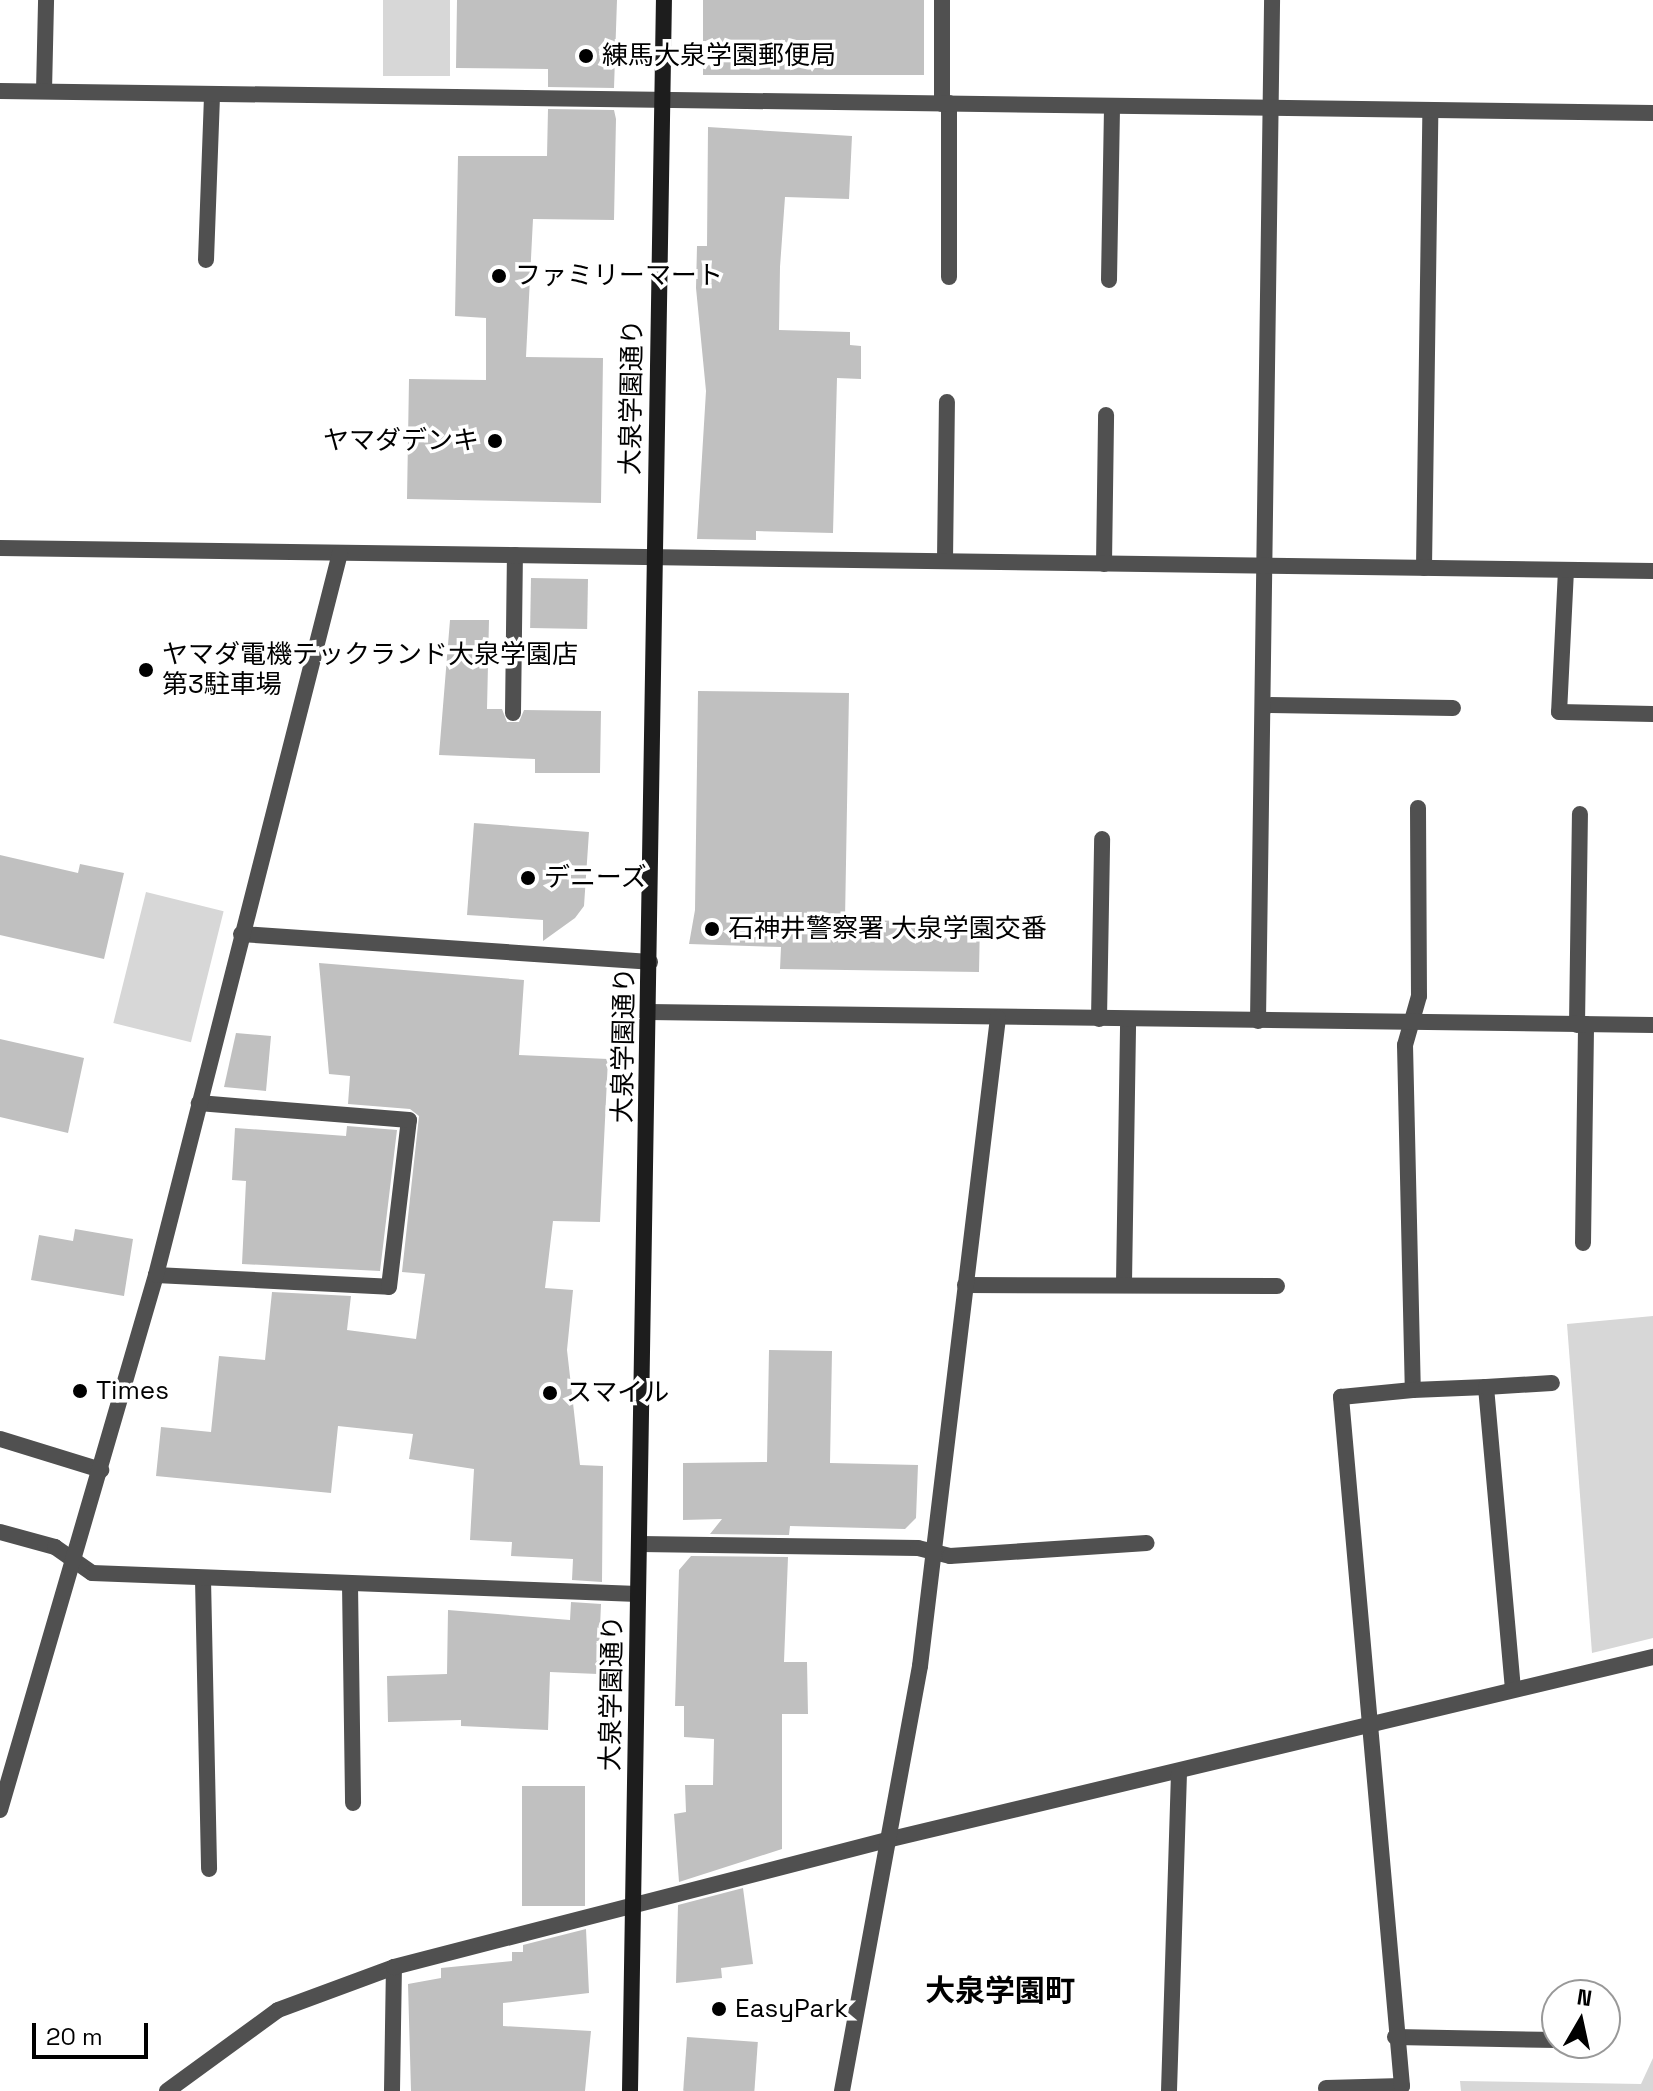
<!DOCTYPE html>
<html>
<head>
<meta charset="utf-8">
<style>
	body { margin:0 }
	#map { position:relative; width:1653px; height:2091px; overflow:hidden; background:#fff; font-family:"Space Grotesk","Noto Sans JP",sans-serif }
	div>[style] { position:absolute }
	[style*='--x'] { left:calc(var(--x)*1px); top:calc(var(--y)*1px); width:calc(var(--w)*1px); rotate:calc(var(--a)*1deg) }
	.green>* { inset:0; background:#d7d7d7; transform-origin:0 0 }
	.building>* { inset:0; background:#c0c0c0; transform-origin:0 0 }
	.lane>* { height:16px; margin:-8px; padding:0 8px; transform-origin:8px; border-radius:8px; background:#505050 }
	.street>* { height:16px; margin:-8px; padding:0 8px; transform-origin:8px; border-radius:8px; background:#505050 }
	.secondary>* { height:16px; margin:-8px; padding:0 8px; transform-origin:8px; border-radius:8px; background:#1d1d1d }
	.dots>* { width:22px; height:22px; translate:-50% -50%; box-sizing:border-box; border:4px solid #fff; border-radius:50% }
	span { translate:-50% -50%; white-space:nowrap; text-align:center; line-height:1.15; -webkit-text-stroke:7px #fff; paint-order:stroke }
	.poi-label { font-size:26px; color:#000 }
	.left { translate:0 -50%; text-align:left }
	.right { translate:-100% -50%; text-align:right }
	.street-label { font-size:26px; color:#000 }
	.quarter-label { font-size:30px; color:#000; font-weight:700 }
	.north { position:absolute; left:1541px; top:1979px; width:80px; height:80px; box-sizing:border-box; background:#fff; border:2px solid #999; border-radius:50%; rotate:9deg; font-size:22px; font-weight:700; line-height:32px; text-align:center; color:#000 }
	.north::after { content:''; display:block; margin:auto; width:28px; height:36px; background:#000; clip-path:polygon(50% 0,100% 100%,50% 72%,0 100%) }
	.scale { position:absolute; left:32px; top:2023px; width:116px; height:36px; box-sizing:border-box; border:4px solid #000; border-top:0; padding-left:10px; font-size:24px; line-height:28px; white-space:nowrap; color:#000; -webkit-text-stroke:6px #fff; paint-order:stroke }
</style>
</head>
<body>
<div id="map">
	<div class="green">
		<i style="left:383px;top:0;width:67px;height:76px"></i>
		<i style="left:146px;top:892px;width:80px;height:135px;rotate:14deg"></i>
		<i style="clip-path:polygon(1653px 1316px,1653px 1638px,1592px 1653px,1567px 1324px)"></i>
		<i style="clip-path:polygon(1653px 2058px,1653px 2091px,1461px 2091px,1460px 2081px,1641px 2084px)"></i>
	</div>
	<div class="building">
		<i style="clip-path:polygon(457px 0,617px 0,614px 88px,548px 87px,548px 69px,456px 68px)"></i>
		<i style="left:703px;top:0;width:221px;height:75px"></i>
		<i style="clip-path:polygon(548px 109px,614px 110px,616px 119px,614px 220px,533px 219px,526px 357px,603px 358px,601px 503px,407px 499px,409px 379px,486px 380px,486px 318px,455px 316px,458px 156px,547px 156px)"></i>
		<i style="clip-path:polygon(708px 127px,852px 136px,849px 199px,785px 197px,780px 267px,779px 330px,850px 332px,850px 345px,861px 346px,861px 379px,837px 378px,833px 533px,756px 531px,756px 540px,697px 539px,706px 391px,696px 288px,697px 246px,707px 246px)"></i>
		<i style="left:531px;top:578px;width:57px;height:50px;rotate:1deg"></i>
		<i style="clip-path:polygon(450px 620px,489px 620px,487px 709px,502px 709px,507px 722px,519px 722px,524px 710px,601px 711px,600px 773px,535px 773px,535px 759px,439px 755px)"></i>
		<i style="clip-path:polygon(698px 691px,849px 693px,845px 920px,980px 922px,979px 972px,780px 969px,781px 947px,689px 944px,695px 910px)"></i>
		<i style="clip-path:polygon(474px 823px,589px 832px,584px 906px,575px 918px,543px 941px,543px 920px,467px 915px)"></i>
		<i style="clip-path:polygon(0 855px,78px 873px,80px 864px,124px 873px,104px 959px,0 935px)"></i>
		<i style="clip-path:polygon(319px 963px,524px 980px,519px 1055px,608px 1059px,600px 1222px,553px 1221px,545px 1288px,573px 1290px,567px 1350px,580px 1465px,603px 1466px,602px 1582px,572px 1580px,573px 1559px,511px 1556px,512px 1542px,470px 1540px,474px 1469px,409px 1459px,413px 1434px,338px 1426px,331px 1493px,156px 1476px,161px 1427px,211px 1432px,219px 1356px,265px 1360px,272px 1292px,351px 1296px,347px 1330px,416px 1339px,425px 1274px,402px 1272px,419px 1116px,410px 1109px,348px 1104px,350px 1076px,329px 1074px)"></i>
		<i style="clip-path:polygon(236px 1033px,271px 1036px,266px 1091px,224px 1087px)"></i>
		<i style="clip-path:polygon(0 1039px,84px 1058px,68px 1133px,0 1117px)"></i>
		<i style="clip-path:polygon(347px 1126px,397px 1130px,380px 1271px,242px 1264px,246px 1181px,232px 1180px,235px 1128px,346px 1136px)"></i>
		<i style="clip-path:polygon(75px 1229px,133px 1239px,124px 1296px,31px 1280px,39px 1235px,73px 1241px)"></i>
		<i style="clip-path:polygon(769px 1350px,832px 1351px,830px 1463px,918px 1465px,916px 1518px,905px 1529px,790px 1526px,789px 1535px,710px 1534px,722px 1519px,683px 1520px,683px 1463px,767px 1462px)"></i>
		<i style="clip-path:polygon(691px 1556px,788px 1557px,784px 1662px,807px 1662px,808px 1714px,782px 1714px,782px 1849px,679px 1882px,674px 1814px,686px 1812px,685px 1785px,713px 1785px,714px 1739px,684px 1737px,684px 1706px,675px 1706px,679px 1570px)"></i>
		<i style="clip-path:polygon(571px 1602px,601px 1604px,598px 1674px,550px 1672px,548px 1730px,461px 1726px,461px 1720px,388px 1722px,387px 1676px,447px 1674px,448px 1610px,570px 1620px)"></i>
		<i style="left:585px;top:1786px;width:120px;height:63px;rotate:90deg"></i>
		<i style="clip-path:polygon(743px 1888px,753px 1964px,721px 1968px,722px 1978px,676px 1983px,678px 1905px)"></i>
		<i style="clip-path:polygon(586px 1929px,589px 1993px,503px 2003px,503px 2026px,591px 2031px,585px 2091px,411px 2091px,408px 1984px,441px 1978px,441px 1968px,512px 1961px,512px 1952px,523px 1952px,523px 1945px)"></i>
		<i style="left:687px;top:2037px;width:71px;height:54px;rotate:4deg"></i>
	</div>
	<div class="lane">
		<i style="--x:44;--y:91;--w:91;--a:-88.7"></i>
		<i style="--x:949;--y:103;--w:174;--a:90"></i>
		<i style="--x:942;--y:104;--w:104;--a:-90"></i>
		<i style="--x:206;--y:260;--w:166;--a:-87.9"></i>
		<i style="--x:1109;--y:280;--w:174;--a:-89"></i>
		<i style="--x:945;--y:561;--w:159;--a:-89.3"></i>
		<i style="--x:1104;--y:564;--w:149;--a:-89.2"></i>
		<i style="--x:1424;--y:568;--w:457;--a:-89.2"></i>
		<i style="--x:1566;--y:570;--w:142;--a:92.8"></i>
		<i style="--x:1559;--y:712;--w:94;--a:1.2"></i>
		<i style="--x:1263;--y:705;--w:190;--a:0.9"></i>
		<i style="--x:513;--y:713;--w:158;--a:-89.3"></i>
		<i style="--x:1418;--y:808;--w:188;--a:89.7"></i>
		<i style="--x:1419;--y:996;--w:51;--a:105.9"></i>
		<i style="--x:1405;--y:1045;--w:345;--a:88.7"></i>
		<i style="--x:1413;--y:1390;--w:73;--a:-2.4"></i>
		<i style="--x:1486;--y:1387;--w:303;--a:84.9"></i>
		<i style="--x:1099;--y:1019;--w:180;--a:-89"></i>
		<i style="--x:1258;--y:1021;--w:1021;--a:-89.21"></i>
		<i style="--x:1577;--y:1025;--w:211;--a:-89.2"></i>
		<i style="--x:1583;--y:1243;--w:219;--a:-89.2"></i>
		<i style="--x:156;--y:1275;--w:233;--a:2.9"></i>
		<i style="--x:389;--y:1287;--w:168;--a:-83.2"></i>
		<i style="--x:409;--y:1120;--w:211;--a:-175.4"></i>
		<i style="--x:1124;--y:1283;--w:263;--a:-89.1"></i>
		<i style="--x:965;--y:1285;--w:312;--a:0.2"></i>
		<i style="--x:1486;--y:1387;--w:66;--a:-3.5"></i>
		<i style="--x:0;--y:1439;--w:106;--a:17.1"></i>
		<i style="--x:640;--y:1544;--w:278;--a:0.8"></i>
		<i style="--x:918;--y:1548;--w:33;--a:14"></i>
		<i style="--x:950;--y:1556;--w:197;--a:-3.8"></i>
		<i style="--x:203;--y:1579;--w:290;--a:88.8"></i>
		<i style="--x:350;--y:1584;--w:219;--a:89.2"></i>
		<i style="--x:1395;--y:2037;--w:162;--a:1.1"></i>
		<i style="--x:1326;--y:2088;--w:76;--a:-1.5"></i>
		<i style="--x:1402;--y:2086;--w:692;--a:-95.06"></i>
		<i style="--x:1341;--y:1397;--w:72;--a:-5.6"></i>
		<i style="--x:392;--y:2091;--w:124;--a:-89.1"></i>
	</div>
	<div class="street">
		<i style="--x:0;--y:91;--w:1653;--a:0.76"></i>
		<i style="--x:0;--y:548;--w:1653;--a:0.8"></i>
		<i style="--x:241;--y:934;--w:410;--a:3.9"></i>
		<i style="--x:648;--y:1012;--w:1005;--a:0.74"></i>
		<i style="--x:0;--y:1532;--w:57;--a:15.3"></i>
		<i style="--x:55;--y:1547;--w:45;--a:35.1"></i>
		<i style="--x:92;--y:1573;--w:546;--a:2.2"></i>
		<i style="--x:0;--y:1810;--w:557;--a:-73.74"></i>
		<i style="--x:156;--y:1275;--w:745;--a:-75.7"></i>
		<i style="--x:167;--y:2091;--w:137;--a:-36.1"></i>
		<i style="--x:278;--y:2010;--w:124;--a:-20.3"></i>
		<i style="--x:394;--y:1967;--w:509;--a:-14.45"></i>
		<i style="--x:887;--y:1840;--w:788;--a:-13.44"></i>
		<i style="--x:842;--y:2091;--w:432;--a:-79.6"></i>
		<i style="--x:920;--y:1666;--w:653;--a:-83.14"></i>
		<i style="--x:1169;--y:2091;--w:317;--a:-88.2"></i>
	</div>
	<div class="secondary">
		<i style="--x:630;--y:2091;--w:2091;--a:-89.07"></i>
	</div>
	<div class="dots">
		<i style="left:586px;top:56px;background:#000"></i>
		<i style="left:499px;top:276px;background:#000"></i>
		<i style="left:495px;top:441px;background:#000"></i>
		<i style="left:146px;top:670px;background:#000"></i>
		<i style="left:528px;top:878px;background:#000"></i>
		<i style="left:712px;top:929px;background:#000"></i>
		<i style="left:80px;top:1391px;background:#000"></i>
		<i style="left:550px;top:1393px;background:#000"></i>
		<i style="left:719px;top:2009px;background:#000"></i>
	</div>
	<div class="poi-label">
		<span class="left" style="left:602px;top:56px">練馬大泉学園郵便局</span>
		<span class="left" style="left:515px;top:276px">ファミリーマート</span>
		<span class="right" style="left:479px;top:441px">ヤマダデンキ</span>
		<span class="left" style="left:162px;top:670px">ヤマダ電機テックランド大泉学園店<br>第3駐車場</span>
		<span class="left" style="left:544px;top:878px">デニーズ</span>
		<span class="left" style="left:728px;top:929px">石神井警察署 大泉学園交番</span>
		<span class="left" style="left:96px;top:1391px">Times</span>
		<span class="left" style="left:566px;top:1393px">スマイル</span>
		<span class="left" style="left:735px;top:2009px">EasyPark</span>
	</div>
	<div class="street-label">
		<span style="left:632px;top:397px;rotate:-89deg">大泉学園通り</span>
		<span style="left:624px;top:1045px;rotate:-89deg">大泉学園通り</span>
		<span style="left:612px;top:1693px;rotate:-89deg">大泉学園通り</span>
	</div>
	<div class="quarter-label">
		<span style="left:1000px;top:1991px">大泉学園町</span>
	</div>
	<div class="north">N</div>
	<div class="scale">20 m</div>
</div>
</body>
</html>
